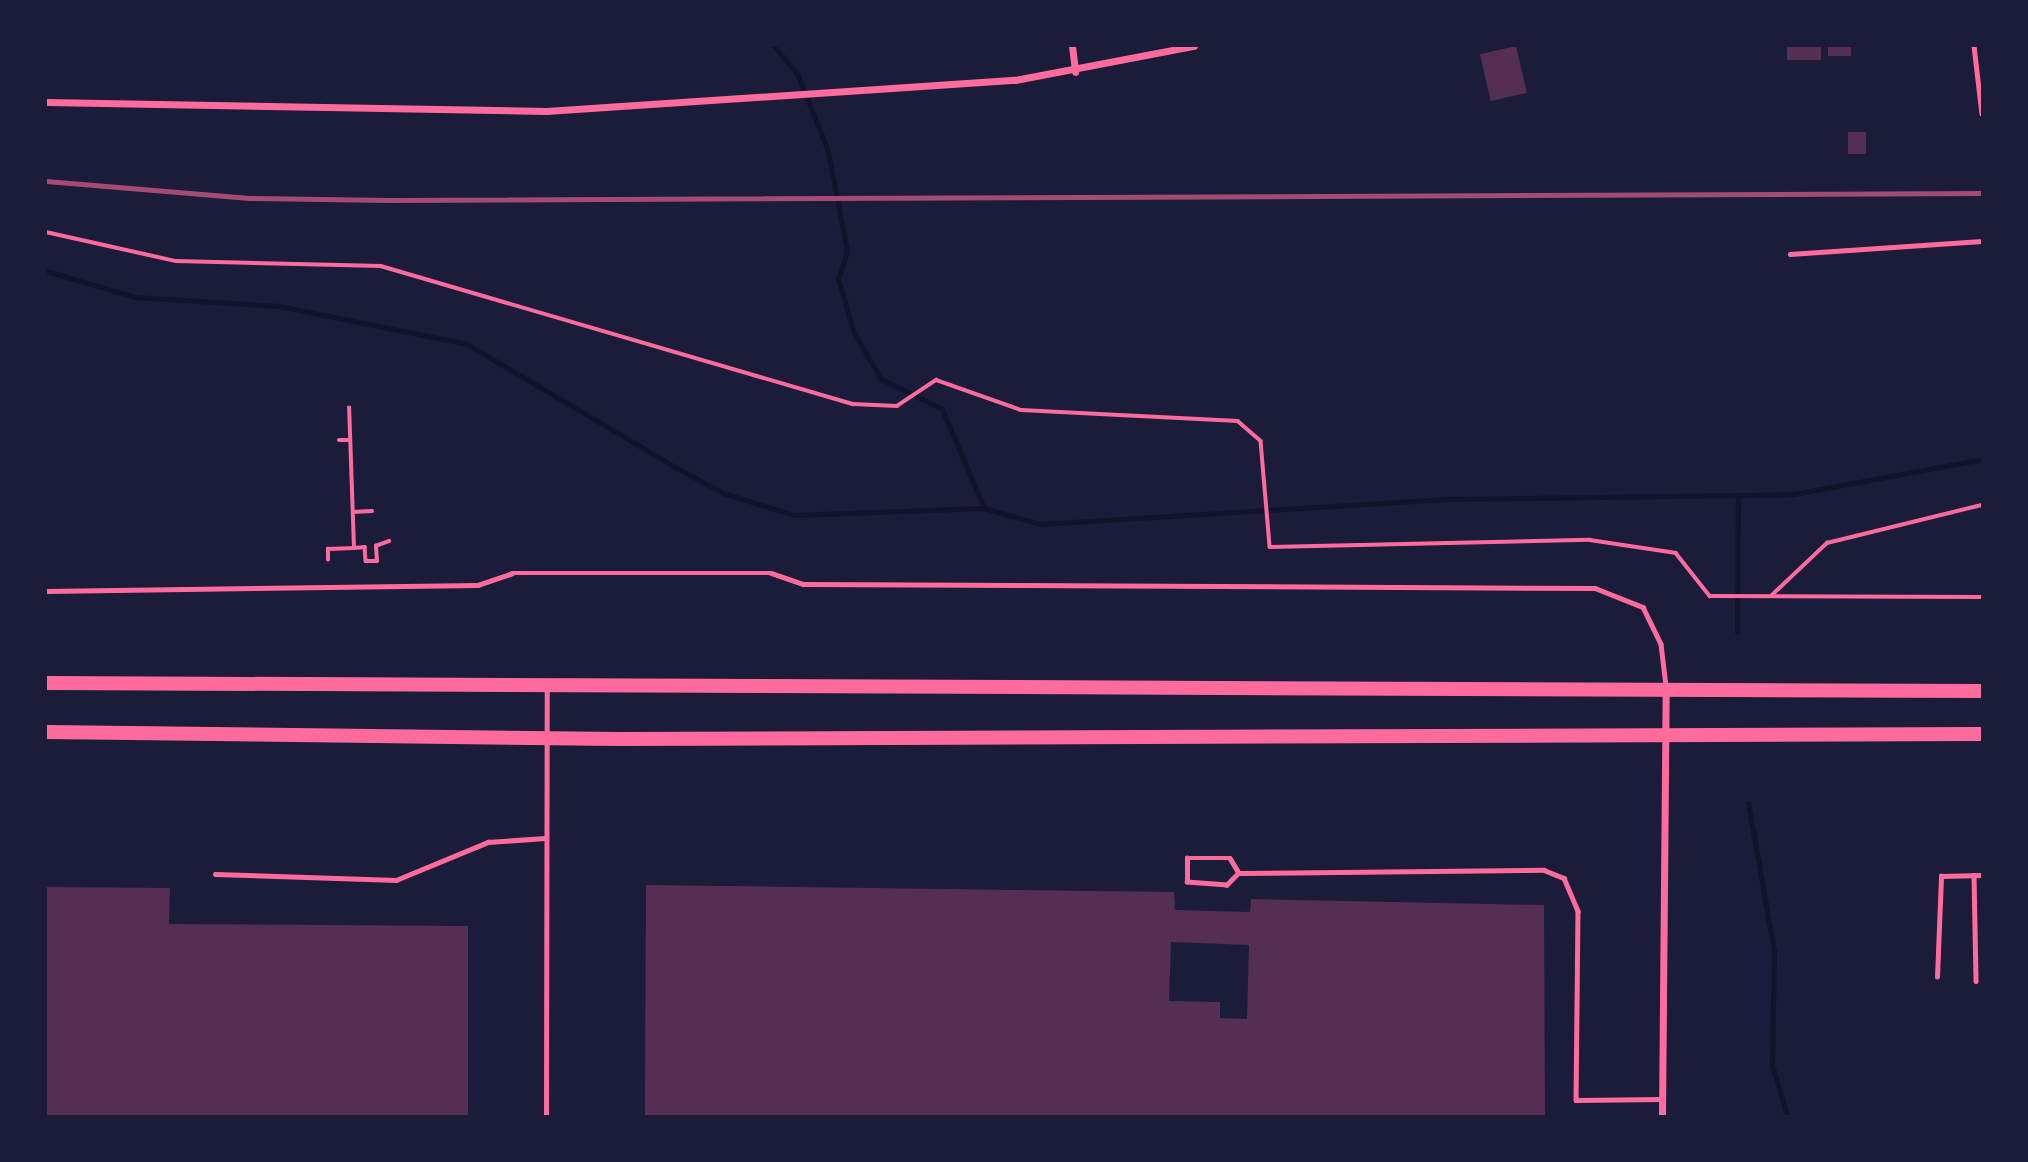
<!DOCTYPE html>
<html>
<head>
<meta charset="utf-8">
<style>
	body { margin:0 }
	#map { position:relative; width:2028px; height:1162px; overflow:hidden; background:#1b1b3a; font-family:"Open Sans",sans-serif }
	div>[style] { position:absolute }
	[style*='--x'] { left:calc(var(--x)*1px); top:calc(var(--y)*1px); width:calc(var(--w)*1px); rotate:calc(var(--a)*1deg) }
	.stream>* { height:5px; margin:-2.5px; padding:0 2.5px; transform-origin:2.5px; border-radius:2.5px; background:#12122b }
	.building>* { inset:0; background:#542f53; transform-origin:0 0 }
	.path>* { height:3.5px; margin:-1.75px; padding:0 1.75px; transform-origin:1.75px; border-radius:1.75px; background:#ff6b9d }
	.service>* { height:4.5px; margin:-2.25px; padding:0 2.25px; transform-origin:2.25px; border-radius:2.25px; background:#ff6b9d }
	.minor>* { height:7px; margin:-3.5px; padding:0 3.5px; transform-origin:3.5px; border-radius:3.5px; background:#ff6b9d }
	.primary>* { height:14px; margin:-7px; padding:0 7px; transform-origin:7px; border-radius:7px; background:#ff6b9d }
	.rail>* { height:5px; margin:-2.5px; padding:0 2.5px; transform-origin:2.5px; border-radius:2.5px; background:#a44b75 }
	span { translate:-50% -50%; white-space:nowrap; text-align:center; line-height:1.15; -webkit-text-stroke:6px #1b1b3a; paint-order:stroke }
	.frame { position:absolute; inset:0; border:47px solid #1b1b3a; pointer-events:none }
</style>
</head>
<body>
<div id="map">
	<div class="stream">
		<i style="--x:774;--y:46;--w:35;--a:50"></i>
		<i style="--x:797;--y:73;--w:84;--a:68.3"></i>
		<i style="--x:828;--y:151;--w:102;--a:79.2"></i>
		<i style="--x:847;--y:251;--w:29;--a:108"></i>
		<i style="--x:838;--y:279;--w:56;--a:73.5"></i>
		<i style="--x:854;--y:333;--w:53;--a:59.6"></i>
		<i style="--x:881;--y:379;--w:68;--a:26.2"></i>
		<i style="--x:942;--y:409;--w:108;--a:67"></i>
		<i style="--x:46;--y:271;--w:93;--a:16.3"></i>
		<i style="--x:135;--y:297;--w:144;--a:3.6"></i>
		<i style="--x:279;--y:306;--w:192;--a:11.4"></i>
		<i style="--x:467;--y:344;--w:239;--a:30.6"></i>
		<i style="--x:673;--y:466;--w:57;--a:28.4"></i>
		<i style="--x:723;--y:493;--w:74;--a:17.2"></i>
		<i style="--x:794;--y:515;--w:190;--a:-2.1"></i>
		<i style="--x:984;--y:508;--w:58;--a:15.9"></i>
		<i style="--x:1040;--y:524;--w:412;--a:-3.5"></i>
		<i style="--x:1451;--y:499;--w:343;--a:-0.8"></i>
		<i style="--x:1794;--y:494;--w:191;--a:-10.5"></i>
		<i style="--x:1737;--y:632;--w:137;--a:-89.6"></i>
		<i style="--x:1748;--y:803;--w:149;--a:80"></i>
		<i style="--x:1774;--y:950;--w:115;--a:91"></i>
		<i style="--x:1772;--y:1065;--w:53;--a:73.6"></i>
	</div>
	<div class="building">
		<i style="left:1516px;top:46px;width:48px;height:37px;rotate:77deg"></i>
		<i style="left:1787px;top:46px;width:34px;height:14px"></i>
		<i style="left:1828px;top:46px;width:23px;height:10px"></i>
		<i style="left:1848px;top:132px;width:18px;height:22px"></i>
		<i style="clip-path:polygon(evenodd,646px 885px,1174px 892px,1175px 910px,1250px 912px,1251px 899px,1544px 905px,1545px 1116px,645px 1116px,646px 885px,1171px 942px,1249px 945px,1247px 1019px,1220px 1018px,1220px 1002px,1169px 1001px,1171px 942px)"></i>
		<i style="clip-path:polygon(46px 887px,170px 888px,169px 924px,468px 926px,468px 1116px,46px 1116px)"></i>
	</div>
	<div class="path">
		<i style="--x:46;--y:232;--w:133;--a:12.6"></i>
		<i style="--x:176;--y:261;--w:205;--a:1.4"></i>
		<i style="--x:381;--y:266;--w:492;--a:16.3"></i>
		<i style="--x:853;--y:404;--w:44;--a:2.6"></i>
		<i style="--x:897;--y:406;--w:47;--a:-33.7"></i>
		<i style="--x:936;--y:380;--w:90;--a:19.4"></i>
		<i style="--x:1021;--y:410;--w:217;--a:2.9"></i>
		<i style="--x:1238;--y:421;--w:30;--a:41"></i>
		<i style="--x:1261;--y:441;--w:106;--a:85.1"></i>
		<i style="--x:1270;--y:547;--w:320;--a:-1.3"></i>
		<i style="--x:1590;--y:540;--w:87;--a:8.6"></i>
		<i style="--x:1676;--y:553;--w:55;--a:51.7"></i>
		<i style="--x:1710;--y:596;--w:272;--a:0.2"></i>
		<i style="--x:339;--y:440;--w:11;--a:0"></i>
		<i style="--x:353;--y:512;--w:19;--a:-3"></i>
		<i style="--x:354;--y:548;--w:11;--a:-5"></i>
		<i style="--x:365;--y:547;--w:14;--a:86"></i>
		<i style="--x:366;--y:561;--w:11;--a:0"></i>
		<i style="--x:377;--y:561;--w:15;--a:-94"></i>
		<i style="--x:376;--y:546;--w:14;--a:-21"></i>
		<i style="--x:328;--y:560;--w:11;--a:-90"></i>
		<i style="--x:328;--y:549;--w:26;--a:-2"></i>
		<i style="--x:354;--y:548;--w:140;--a:-92"></i>
		<i style="--x:1772;--y:595;--w:76;--a:-43.4"></i>
		<i style="--x:1827;--y:543;--w:160;--a:-13.8"></i>
	</div>
	<div class="service">
		<i style="--x:1974;--y:46;--w:68;--a:83.3"></i>
		<i style="--x:1790;--y:254;--w:192;--a:-3.9"></i>
		<i style="--x:46;--y:591;--w:432;--a:-0.8"></i>
		<i style="--x:478;--y:585;--w:36;--a:-19"></i>
		<i style="--x:512;--y:573;--w:259;--a:0"></i>
		<i style="--x:771;--y:573;--w:34;--a:19"></i>
		<i style="--x:803;--y:584;--w:792;--a:0.29"></i>
		<i style="--x:1595;--y:588;--w:52;--a:21.6"></i>
		<i style="--x:1643;--y:607;--w:41;--a:64.1"></i>
		<i style="--x:1661;--y:644;--w:42;--a:83.2"></i>
		<i style="--x:1239;--y:873;--w:17;--a:135"></i>
		<i style="--x:1227;--y:885;--w:40;--a:-175.7"></i>
		<i style="--x:1187;--y:882;--w:24;--a:-90"></i>
		<i style="--x:1187;--y:858;--w:43;--a:0"></i>
		<i style="--x:1230;--y:858;--w:17;--a:59"></i>
		<i style="--x:1239;--y:873;--w:305;--a:-0.6"></i>
		<i style="--x:1544;--y:870;--w:22;--a:22"></i>
		<i style="--x:1564;--y:878;--w:36;--a:67"></i>
		<i style="--x:1578;--y:911;--w:189;--a:90.6"></i>
		<i style="--x:1576;--y:1100;--w:86;--a:-0.7"></i>
		<i style="--x:215;--y:874;--w:181;--a:1.9"></i>
		<i style="--x:396;--y:880;--w:100;--a:-22.4"></i>
		<i style="--x:488;--y:842;--w:57;--a:-4"></i>
		<i style="--x:1974;--y:875;--w:106;--a:88.9"></i>
		<i style="--x:1937;--y:977;--w:101;--a:-87.7"></i>
		<i style="--x:1941;--y:876;--w:41;--a:-1.4"></i>
		<i style="--x:546;--y:1116;--w:429;--a:-89.9"></i>
	</div>
	<div class="minor">
		<i style="--x:1072;--y:46;--w:26;--a:83"></i>
		<i style="--x:46;--y:102;--w:500;--a:1.03"></i>
		<i style="--x:546;--y:111;--w:470;--a:-3.8"></i>
		<i style="--x:1015;--y:80;--w:182;--a:-10.8"></i>
		<i style="--x:1662;--y:1116;--w:425;--a:-89.5"></i>
	</div>
	<div class="primary">
		<i style="--x:46;--y:683;--w:1936;--a:0.24"></i>
		<i style="--x:46;--y:732;--w:573;--a:0.7"></i>
		<i style="--x:619;--y:739;--w:1363;--a:-0.21"></i>
	</div>
	<div class="rail">
		<i style="--x:46;--y:181;--w:204;--a:4.8"></i>
		<i style="--x:249;--y:198;--w:140;--a:0.8"></i>
		<i style="--x:389;--y:200;--w:1593;--a:-0.25"></i>
	</div>
	<div class="frame"></div>
</div>
</body>
</html>
